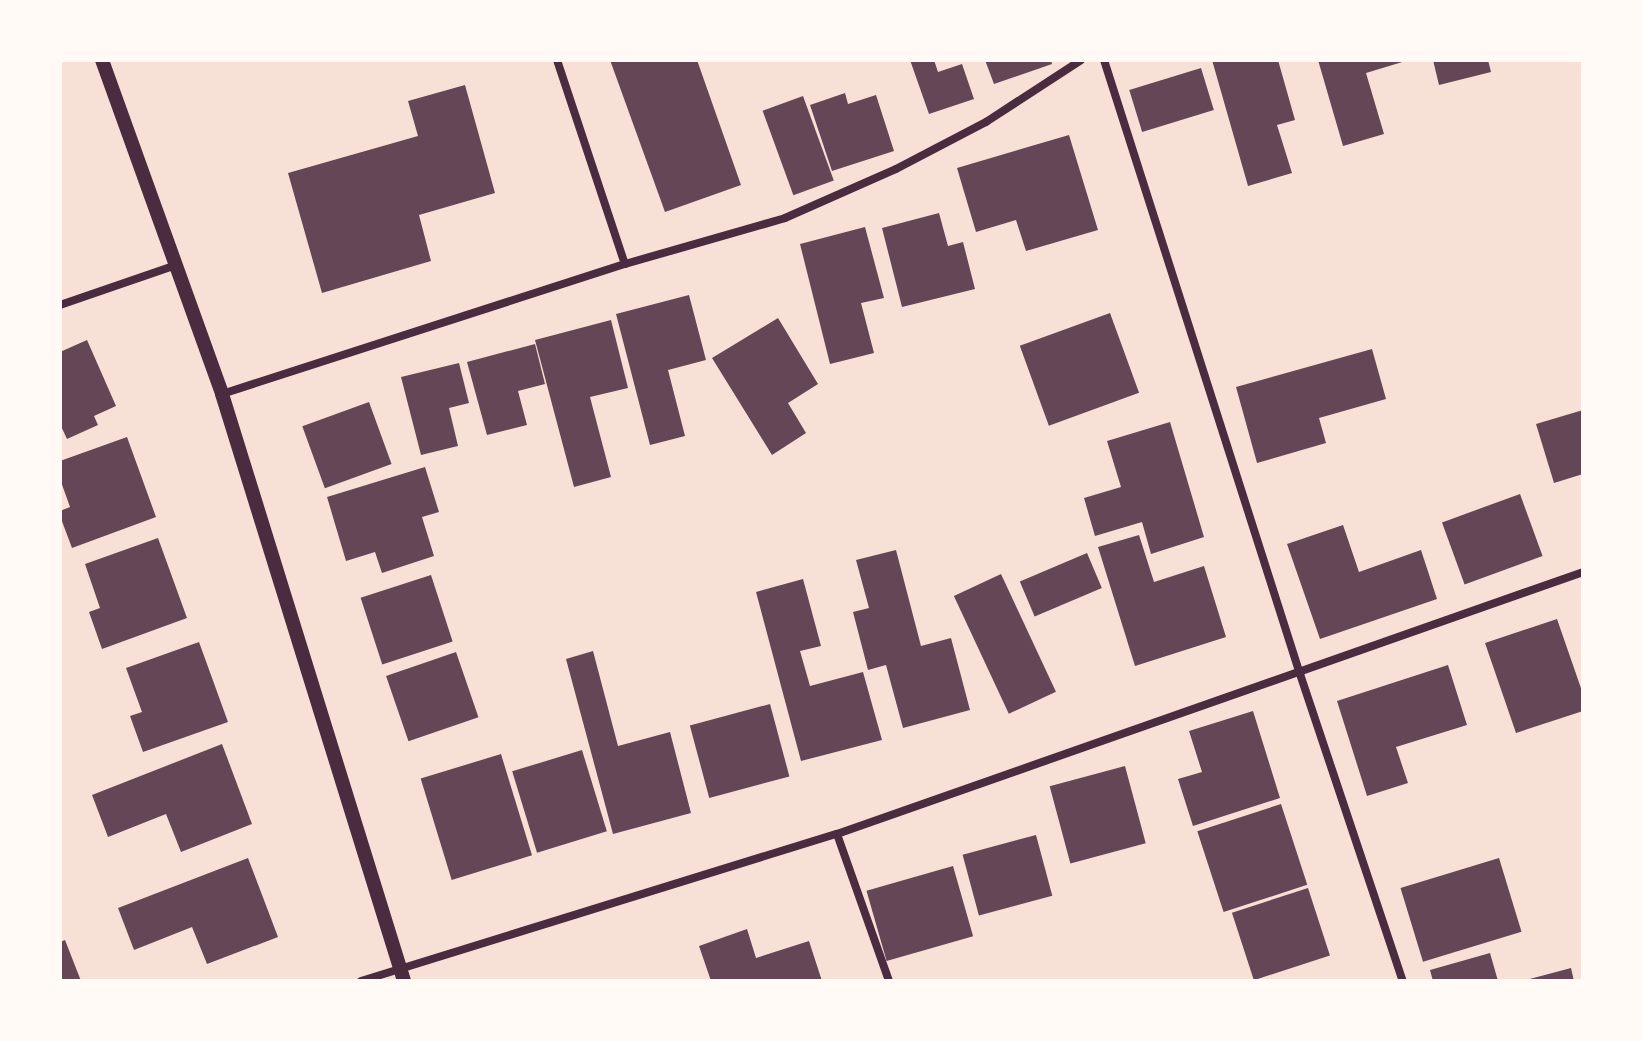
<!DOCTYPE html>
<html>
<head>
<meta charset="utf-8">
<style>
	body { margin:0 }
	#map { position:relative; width:1643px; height:1041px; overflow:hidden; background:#f7e1d7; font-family:"Golos Text",sans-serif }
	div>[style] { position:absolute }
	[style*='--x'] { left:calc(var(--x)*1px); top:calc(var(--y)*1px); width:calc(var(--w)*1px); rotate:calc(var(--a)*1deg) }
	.building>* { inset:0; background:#644757; transform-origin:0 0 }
	.minor>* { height:8px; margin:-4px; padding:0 4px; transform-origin:4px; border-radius:4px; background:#4a2c40 }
	.tertiary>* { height:14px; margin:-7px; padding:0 7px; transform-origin:7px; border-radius:7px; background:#4a2c40 }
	span { translate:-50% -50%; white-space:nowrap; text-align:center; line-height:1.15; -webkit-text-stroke:8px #fffaf5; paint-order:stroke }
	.frame { position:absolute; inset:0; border:62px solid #fffaf5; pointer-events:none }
</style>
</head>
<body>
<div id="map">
	<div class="building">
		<i style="clip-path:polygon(610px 60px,697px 60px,741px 185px,665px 212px)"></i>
		<i style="clip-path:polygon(910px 60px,934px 60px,938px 72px,962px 64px,974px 99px,929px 114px)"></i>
		<i style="clip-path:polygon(985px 60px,1051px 60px,1052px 64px,994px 84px)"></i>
		<i style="clip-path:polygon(1212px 60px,1278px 60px,1295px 120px,1277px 125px,1292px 173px,1248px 186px)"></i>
		<i style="clip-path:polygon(1318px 60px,1409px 60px,1366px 73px,1384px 134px,1343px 146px)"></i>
		<i style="clip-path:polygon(1433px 60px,1488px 60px,1491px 72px,1439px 85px)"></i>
		<i style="left:1201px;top:68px;width:44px;height:75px;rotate:73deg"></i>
		<i style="clip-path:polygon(465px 85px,495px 193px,419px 215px,431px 261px,322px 293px,288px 173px,418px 136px,408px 101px)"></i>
		<i style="clip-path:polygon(845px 93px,848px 104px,876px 95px,894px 151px,832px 171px,810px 105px)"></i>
		<i style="left:803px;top:96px;width:90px;height:43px;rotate:70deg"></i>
		<i style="clip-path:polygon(1069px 135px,1098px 230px,1026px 251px,1016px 220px,976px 232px,957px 168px)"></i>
		<i style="clip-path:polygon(939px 213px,948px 246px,963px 242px,975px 289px,902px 307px,882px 228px)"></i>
		<i style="clip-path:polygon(865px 227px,884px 298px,861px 303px,874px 353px,830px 364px,800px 244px)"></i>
		<i style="clip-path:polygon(689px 295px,706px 360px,668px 370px,685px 436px,650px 445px,616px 314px)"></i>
		<i style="left:1110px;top:313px;width:85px;height:96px;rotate:70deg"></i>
		<i style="clip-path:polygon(778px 318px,818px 384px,788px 403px,806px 433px,772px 455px,712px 358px)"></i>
		<i style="clip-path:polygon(611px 320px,628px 388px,590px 397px,611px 477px,574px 487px,535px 340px)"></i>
		<i style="clip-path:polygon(87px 340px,116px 406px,94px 416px,98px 425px,67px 439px,60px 424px,60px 352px)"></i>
		<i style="clip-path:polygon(535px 344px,545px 384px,518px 391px,527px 425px,487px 435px,467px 362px)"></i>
		<i style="clip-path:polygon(1372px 349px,1386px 399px,1319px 418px,1326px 443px,1257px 463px,1236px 387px)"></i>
		<i style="clip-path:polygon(459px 363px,469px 403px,449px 408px,458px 446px,421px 455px,401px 377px)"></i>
		<i style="left:369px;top:402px;width:66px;height:71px;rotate:70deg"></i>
		<i style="clip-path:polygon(1583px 410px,1583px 474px,1554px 483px,1536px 424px)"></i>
		<i style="clip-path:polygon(1170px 422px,1204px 537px,1151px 554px,1142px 522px,1095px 536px,1084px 498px,1121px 487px,1107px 441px)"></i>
		<i style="clip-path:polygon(127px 437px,156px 517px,72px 548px,60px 516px,60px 511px,70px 507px,60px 479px,60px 461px)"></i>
		<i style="clip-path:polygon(425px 467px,439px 512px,422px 517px,434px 556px,382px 573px,375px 552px,346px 561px,327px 497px)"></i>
		<i style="left:1520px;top:494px;width:66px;height:83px;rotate:70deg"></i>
		<i style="clip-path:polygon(1343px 525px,1359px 572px,1421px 550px,1437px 599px,1320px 639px,1287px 544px)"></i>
		<i style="clip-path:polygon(1139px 535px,1154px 582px,1204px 566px,1226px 637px,1135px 666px,1098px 547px)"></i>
		<i style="clip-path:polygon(158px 538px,187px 618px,102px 649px,89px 612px,100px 608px,85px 564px)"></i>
		<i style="clip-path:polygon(896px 550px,921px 646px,951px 638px,970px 710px,903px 728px,886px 665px,868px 670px,853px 612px,869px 608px,856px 560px)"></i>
		<i style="left:1087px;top:553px;width:38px;height:73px;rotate:67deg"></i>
		<i style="left:1001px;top:574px;width:130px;height:52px;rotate:65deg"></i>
		<i style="left:431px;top:575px;width:70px;height:74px;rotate:72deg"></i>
		<i style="clip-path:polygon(803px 579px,821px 646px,800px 651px,810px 686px,863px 672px,882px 740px,801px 761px,756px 592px)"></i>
		<i style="clip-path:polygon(1557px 619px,1583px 694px,1583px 711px,1516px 733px,1485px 643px)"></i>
		<i style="clip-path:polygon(199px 642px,228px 722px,143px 752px,130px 716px,142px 712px,126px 668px)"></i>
		<i style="clip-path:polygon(593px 651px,618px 746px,670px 732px,691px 813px,613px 834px,566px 659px)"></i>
		<i style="left:456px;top:652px;width:69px;height:74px;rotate:71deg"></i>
		<i style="clip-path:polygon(1448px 665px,1467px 725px,1396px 747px,1408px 783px,1367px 796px,1337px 701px)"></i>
		<i style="left:770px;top:704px;width:75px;height:83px;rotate:75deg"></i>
		<i style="clip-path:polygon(1253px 711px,1280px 798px,1193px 826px,1178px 779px,1202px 772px,1189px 731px)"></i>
		<i style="clip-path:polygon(222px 744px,252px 824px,181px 852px,166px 814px,108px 837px,92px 795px)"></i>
		<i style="left:582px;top:750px;width:85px;height:73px;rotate:73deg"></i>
		<i style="left:501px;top:754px;width:106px;height:84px;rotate:73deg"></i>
		<i style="left:1125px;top:766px;width:80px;height:78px;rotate:75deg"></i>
		<i style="left:1281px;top:804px;width:85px;height:88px;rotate:72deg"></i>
		<i style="left:1036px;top:835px;width:63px;height:76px;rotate:75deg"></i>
		<i style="clip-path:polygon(248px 858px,278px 937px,207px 964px,192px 927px,134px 950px,118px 908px)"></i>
		<i style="left:1499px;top:858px;width:77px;height:103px;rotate:73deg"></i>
		<i style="left:953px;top:866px;width:73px;height:90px;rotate:74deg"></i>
		<i style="left:1308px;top:888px;width:71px;height:80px;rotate:72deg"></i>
		<i style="clip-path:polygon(747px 929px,756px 958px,809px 941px,822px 981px,711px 981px,699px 946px)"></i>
		<i style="clip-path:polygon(65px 940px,81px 981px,60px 981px,60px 942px)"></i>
		<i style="clip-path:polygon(1490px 953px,1498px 981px,1433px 981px,1430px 970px)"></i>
		<i style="clip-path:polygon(1571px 968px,1574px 981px,1527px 981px,1526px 980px)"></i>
	</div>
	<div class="minor">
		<i style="--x:557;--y:60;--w:215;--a:71.6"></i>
		<i style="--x:1104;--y:60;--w:645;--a:72.3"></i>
		<i style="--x:1300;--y:674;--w:324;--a:71.5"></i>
		<i style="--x:60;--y:305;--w:123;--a:-19"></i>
		<i style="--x:222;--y:394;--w:423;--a:-17.9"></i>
		<i style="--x:625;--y:264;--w:166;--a:-16"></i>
		<i style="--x:785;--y:218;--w:121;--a:-23.8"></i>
		<i style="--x:896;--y:169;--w:102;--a:-27.6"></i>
		<i style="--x:986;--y:122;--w:113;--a:-33.1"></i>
		<i style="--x:837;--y:834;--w:156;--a:70.5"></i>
		<i style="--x:361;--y:981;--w:498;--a:-17.2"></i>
		<i style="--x:837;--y:834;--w:791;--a:-19.35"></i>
	</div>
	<div class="tertiary">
		<i style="--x:102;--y:60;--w:355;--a:70.2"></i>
		<i style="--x:222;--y:394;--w:615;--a:72.77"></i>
	</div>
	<div class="frame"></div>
</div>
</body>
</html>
